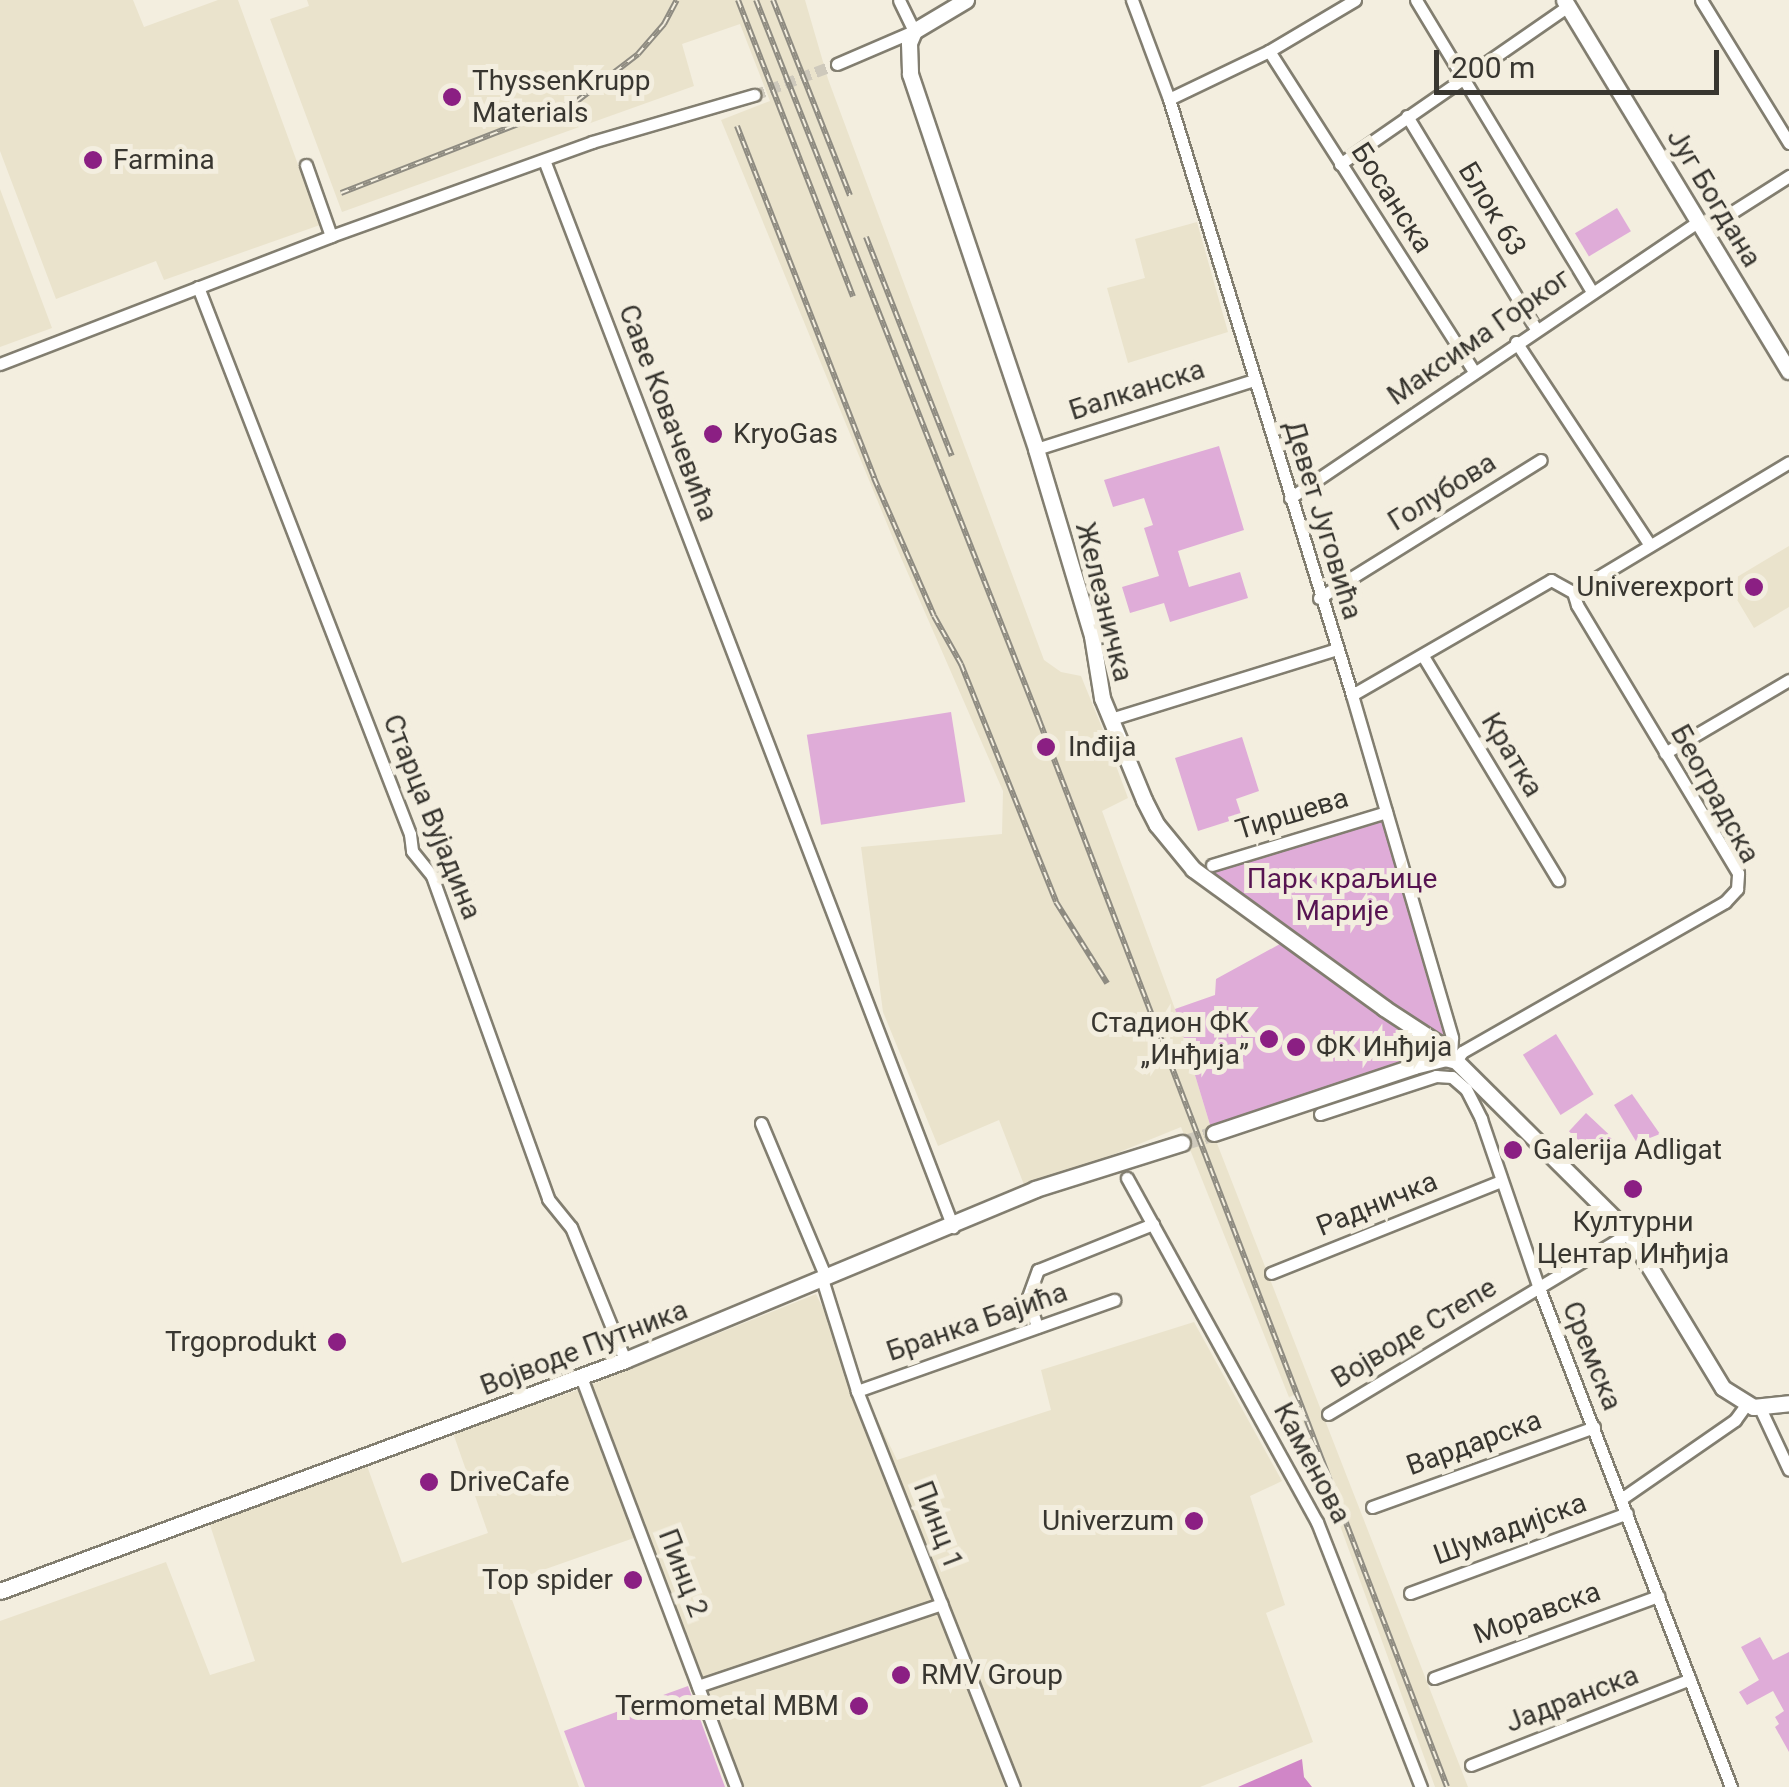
<!DOCTYPE html>
<html>
<head>
<meta charset="utf-8">
<style>
	body { margin:0 }
	#map { position:relative; width:1789px; height:1787px; overflow:hidden; background:#f3eedf; font-family:Roboto,sans-serif }
	div>[style] { position:absolute }
	[style*='--x'] { left:calc(var(--x)*1px); top:calc(var(--y)*1px); width:calc(var(--w)*1px); rotate:calc(var(--a)*1deg) }
	.built>* { inset:0; background:#eae3cc }
	.green>* { inset:0; background:#dfacd8; transform-origin:0 0 }
	.water>* { inset:0; background:#d086c7 }
	.street-tunnel>* { height:11px; margin-top:-5.5px; transform-origin:0; background:repeating-linear-gradient(90deg,#cec9bc 0 11px,transparent 0 16.5px) }
	.secondary-tunnel>* { height:15px; margin-top:-7.5px; transform-origin:0; background:repeating-linear-gradient(90deg,#cec9bc 0 15px,transparent 0 23px) }
	.roads { filter:drop-shadow(2px 0 #827e70) drop-shadow(-2px 0 #827e70) drop-shadow(0 2px #827e70) drop-shadow(0 -2px #827e70) }
	.street>* { height:11px; margin:-5.5px; padding:0 5.5px; transform-origin:5.5px; border-radius:5.5px; background:#fff }
	.secondary>* { height:15px; margin:-7.5px; padding:0 7.5px; transform-origin:7.5px; border-radius:7.5px; background:#fff }
	.rail>* { height:6px; margin-top:-3px; transform-origin:0; background:repeating-linear-gradient(90deg,#f3eedf 0 8px,#8e8b81 0 16px); box-sizing:border-box; border-block:2px solid #8e8b81 }
	.dots>* { width:28px; height:28px; translate:-50% -50%; box-sizing:border-box; border:5px solid #f3eedf; border-radius:50% }
	span { translate:-50% -50%; white-space:nowrap; text-align:center; line-height:1.15; -webkit-text-stroke:10px #f3eedf; paint-order:stroke }
	.poi-label { font-size:28px; color:#383630 }
	.left { translate:0 -50%; text-align:left }
	.right { translate:-100% -50%; text-align:right }
	.street-label { font-size:28px; color:#383630 }
	.park-label { font-size:28px; color:#571452 }
	.scale { position:absolute; left:1434px; top:50px; width:285px; height:45px; box-sizing:border-box; border:5px solid #383630; border-top:0; padding-left:12px; font-size:30px; line-height:35px; white-space:nowrap; color:#383630; -webkit-text-stroke:8px #f3eedf; paint-order:stroke }
</style>
</head>
<body>
<div id="map">
	<div class="built">
		<i style="clip-path:polygon(0 0,133px 0,144px 27px,218px 0,238px 0,320px 225px,164px 280px,156px 261px,56px 299px,0 151px)"></i>
		<i style="clip-path:polygon(307px 0,805px 0,828px 79px,1044px 660px,1061px 672px,1081px 676px,1101px 725px,1128px 798px,1102px 811px,1175px 1009px,1211px 1128px,1468px 1787px,1435px 1787px,1338px 1520px,1181px 1127px,1026px 1190px,999px 1120px,938px 1146px,883px 1012px,861px 847px,1002px 834px,1003px 791px,899px 553px,721px 120px,770px 101px,740px 24px,682px 44px,694px 86px,342px 212px,270px 19px,309px 6px)"></i>
		<i style="clip-path:polygon(0 189px,52px 328px,0 347px)"></i>
		<i style="clip-path:polygon(1197px 222px,1228px 332px,1128px 363px,1107px 288px,1145px 278px,1135px 239px)"></i>
		<i style="clip-path:polygon(1789px 546px,1789px 607px,1754px 628px,1727px 583px)"></i>
		<i style="clip-path:polygon(816px 1294px,897px 1460px,1051px 1410px,1041px 1370px,1194px 1322px,1282px 1481px,1250px 1496px,1285px 1605px,1266px 1613px,1313px 1742px,1200px 1787px,730px 1787px,634px 1538px,506px 1583px,579px 1787px,0 1787px,0 1621px,166px 1562px,210px 1675px,255px 1661px,208px 1519px,366px 1463px,402px 1563px,488px 1533px,453px 1433px,580px 1389px)"></i>
	</div>
	<div class="green">
		<i style="left:1617px;top:208px;width:27px;height:49px;rotate:59deg"></i>
		<i style="clip-path:polygon(1219px 446px,1244px 530px,1178px 551px,1189px 587px,1240px 572px,1248px 598px,1170px 622px,1164px 603px,1130px 613px,1122px 587px,1159px 576px,1144px 528px,1153px 525px,1144px 498px,1113px 507px,1104px 480px)"></i>
		<i style="left:951px;top:712px;width:91px;height:146px;rotate:81deg"></i>
		<i style="clip-path:polygon(1242px 737px,1259px 791px,1236px 799px,1242px 817px,1198px 831px,1175px 758px)"></i>
		<i style="clip-path:polygon(1382px 822px,1447px 1047px,1210px 871px)"></i>
		<i style="clip-path:polygon(1289px 939px,1409px 1029px,1403px 1066px,1211px 1128px,1175px 1009px,1215px 995px,1216px 979px)"></i>
		<i style="left:1556px;top:1034px;width:71px;height:39px;rotate:58deg"></i>
		<i style="clip-path:polygon(1632px 1094px,1660px 1134px,1637px 1143px,1614px 1105px)"></i>
		<i style="left:1586px;top:1113px;width:42px;height:25px;rotate:43deg"></i>
		<i style="clip-path:polygon(1760px 1637px,1773px 1660px,1789px 1652px,1789px 1752px,1775px 1727px,1779px 1724px,1775px 1717px,1784px 1711px,1773px 1691px,1747px 1705px,1739px 1692px,1759px 1680px,1741px 1647px)"></i>
		<i style="clip-path:polygon(688px 1686px,725px 1787px,585px 1787px,564px 1731px)"></i>
	</div>
	<div class="water">
		<i style="clip-path:polygon(1302px 1759px,1304px 1777px,1312px 1787px,1238px 1787px)"></i>
	</div>
	<div class="street-tunnel">
		<i style="--x:754;--y:95;--w:89;--a:-20.5"></i>
	</div>
	<div class="secondary-tunnel">
		<i style="--x:1182;--y:1143;--w:34;--a:-17"></i>
	</div>
	<div class="roads">
		<div class="street">
			<i style="--x:1132;--y:0;--w:106;--a:69.5"></i>
			<i style="--x:1169;--y:99;--w:623;--a:72.93"></i>
			<i style="--x:1352;--y:695;--w:357;--a:73.7"></i>
			<i style="--x:1452;--y:1038;--w:21;--a:93"></i>
			<i style="--x:1416;--y:0;--w:339;--a:58.9"></i>
			<i style="--x:1701;--y:0;--w:168;--a:58.4"></i>
			<i style="--x:1269;--y:51;--w:380;--a:57.4"></i>
			<i style="--x:837;--y:64;--w:84;--a:-23.2"></i>
			<i style="--x:914;--y:31;--w:34;--a:-116"></i>
			<i style="--x:1169;--y:99;--w:111;--a:-25.6"></i>
			<i style="--x:1269;--y:51;--w:100;--a:-30.7"></i>
			<i style="--x:1407;--y:116;--w:249;--a:58.8"></i>
			<i style="--x:544;--y:160;--w:1143;--a:69.03"></i>
			<i style="--x:1340;--y:164;--w:277;--a:-34.7"></i>
			<i style="--x:306;--y:165;--w:75;--a:70.6"></i>
			<i style="--x:1704;--y:230;--w:101;--a:-32.4"></i>
			<i style="--x:198;--y:287;--w:587;--a:68.82"></i>
			<i style="--x:410;--y:834;--w:17;--a:83"></i>
			<i style="--x:412;--y:851;--w:32;--a:51"></i>
			<i style="--x:432;--y:876;--w:343;--a:70.2"></i>
			<i style="--x:548;--y:1199;--w:36;--a:51"></i>
			<i style="--x:571;--y:1227;--w:144;--a:67.9"></i>
			<i style="--x:1516;--y:342;--w:243;--a:56.6"></i>
			<i style="--x:0;--y:364;--w:355;--a:-21.1"></i>
			<i style="--x:331;--y:236;--w:277;--a:-19.8"></i>
			<i style="--x:592;--y:142;--w:169;--a:-16.2"></i>
			<i style="--x:1036;--y:449;--w:228;--a:-17.6"></i>
			<i style="--x:1290;--y:498;--w:494;--a:-34.1"></i>
			<i style="--x:1573;--y:592;--w:252;--a:-31"></i>
			<i style="--x:1319;--y:598;--w:261;--a:-31.9"></i>
			<i style="--x:1423;--y:656;--w:262;--a:58.9"></i>
			<i style="--x:1352;--y:695;--w:230;--a:-30"></i>
			<i style="--x:1551;--y:580;--w:25;--a:29"></i>
			<i style="--x:1111;--y:719;--w:237;--a:-17.2"></i>
			<i style="--x:1665;--y:753;--w:144;--a:-30.5"></i>
			<i style="--x:1212;--y:865;--w:182;--a:-16.9"></i>
			<i style="--x:1456;--y:1061;--w:11;--a:-56"></i>
			<i style="--x:1462;--y:1052;--w:303;--a:-29.7"></i>
			<i style="--x:1725;--y:902;--w:18;--a:-47"></i>
			<i style="--x:1737;--y:889;--w:16;--a:-86"></i>
			<i style="--x:1738;--y:873;--w:313;--a:-121"></i>
			<i style="--x:1577;--y:605;--w:14;--a:-107"></i>
			<i style="--x:1320;--y:1114;--w:122;--a:-18.1"></i>
			<i style="--x:1436;--y:1076;--w:16;--a:4"></i>
			<i style="--x:1452;--y:1077;--w:18;--a:41"></i>
			<i style="--x:1466;--y:1089;--w:34;--a:63"></i>
			<i style="--x:1481;--y:1119;--w:179;--a:71.1"></i>
			<i style="--x:1539;--y:1288;--w:535;--a:68.95"></i>
			<i style="--x:761;--y:1123;--w:168;--a:67.2"></i>
			<i style="--x:1127;--y:1178;--w:393;--a:61.1"></i>
			<i style="--x:1317;--y:1522;--w:285;--a:68.6"></i>
			<i style="--x:1271;--y:1273;--w:248;--a:-21.8"></i>
			<i style="--x:822;--y:1279;--w:117;--a:72.6"></i>
			<i style="--x:857;--y:1391;--w:426;--a:68.4"></i>
			<i style="--x:1037;--y:1327;--w:31;--a:-107"></i>
			<i style="--x:1028;--y:1297;--w:29;--a:-70"></i>
			<i style="--x:1038;--y:1270;--w:124;--a:-21.8"></i>
			<i style="--x:581;--y:1377;--w:438;--a:69.3"></i>
			<i style="--x:857;--y:1391;--w:273;--a:-19.5"></i>
			<i style="--x:1760;--y:1408;--w:68;--a:64.9"></i>
			<i style="--x:1328;--y:1414;--w:351;--a:-31"></i>
			<i style="--x:1621;--y:1499;--w:139;--a:-34.7"></i>
			<i style="--x:1735;--y:1420;--w:19;--a:-54"></i>
			<i style="--x:1372;--y:1507;--w:236;--a:-19.8"></i>
			<i style="--x:1410;--y:1593;--w:231;--a:-20.2"></i>
			<i style="--x:1434;--y:1678;--w:239;--a:-20.1"></i>
			<i style="--x:698;--y:1686;--w:257;--a:-18.6"></i>
			<i style="--x:1471;--y:1765;--w:235;--a:-21.4"></i>
		</div>
		<div class="secondary">
			<i style="--x:966;--y:0;--w:61;--a:149.2"></i>
			<i style="--x:914;--y:31;--w:13;--a:113"></i>
			<i style="--x:909;--y:43;--w:31;--a:88"></i>
			<i style="--x:910;--y:74;--w:396;--a:71.4"></i>
			<i style="--x:1036;--y:449;--w:195;--a:73.3"></i>
			<i style="--x:1092;--y:636;--w:63;--a:80.8"></i>
			<i style="--x:1102;--y:698;--w:110;--a:67.6"></i>
			<i style="--x:1144;--y:800;--w:28;--a:63"></i>
			<i style="--x:1157;--y:825;--w:57;--a:50.7"></i>
			<i style="--x:1193;--y:869;--w:236;--a:36"></i>
			<i style="--x:1384;--y:1008;--w:66;--a:33.2"></i>
			<i style="--x:1439;--y:1044;--w:15;--a:67"></i>
			<i style="--x:1564;--y:0;--w:434;--a:58.8"></i>
			<i style="--x:1214;--y:1133;--w:211;--a:-18.5"></i>
			<i style="--x:1414;--y:1066;--w:32;--a:-14"></i>
			<i style="--x:1445;--y:1058;--w:11;--a:15"></i>
			<i style="--x:1456;--y:1061;--w:244;--a:44.8"></i>
			<i style="--x:1629;--y:1233;--w:181;--a:58.8"></i>
			<i style="--x:1723;--y:1388;--w:36;--a:32"></i>
			<i style="--x:1753;--y:1407;--w:36;--a:-6"></i>
			<i style="--x:0;--y:1591;--w:666;--a:-20.28"></i>
			<i style="--x:625;--y:1360;--w:444;--a:-22.6"></i>
			<i style="--x:1035;--y:1189;--w:154;--a:-17.4"></i>
		</div>
	</div>
	<div class="rail">
		<i style="--x:738;--y:0;--w:318;--a:68.8"></i>
		<i style="--x:756;--y:0;--w:774;--a:68.54"></i>
		<i style="--x:1039;--y:720;--w:1142;--a:69.07"></i>
		<i style="--x:773;--y:0;--w:210;--a:68.5"></i>
		<i style="--x:737;--y:126;--w:378;--a:68.7"></i>
		<i style="--x:874;--y:478;--w:150;--a:66.5"></i>
		<i style="--x:934;--y:616;--w:55;--a:60.6"></i>
		<i style="--x:961;--y:664;--w:256;--a:68.2"></i>
		<i style="--x:1056;--y:902;--w:96;--a:57.8"></i>
		<i style="--x:341;--y:193;--w:253;--a:-21.3"></i>
		<i style="--x:577;--y:101;--w:77;--a:-37.6"></i>
		<i style="--x:638;--y:54;--w:40;--a:-49"></i>
		<i style="--x:664;--y:24;--w:27;--a:-62"></i>
		<i style="--x:866;--y:237;--w:235;--a:68.6"></i>
	</div>
	<div class="dots">
		<i style="left:452px;top:97px;background:#8b1f83"></i>
		<i style="left:93px;top:160px;background:#8b1f83"></i>
		<i style="left:713px;top:434px;background:#8b1f83"></i>
		<i style="left:1754px;top:587px;background:#8b1f83"></i>
		<i style="left:1046px;top:747px;background:#8b1f83"></i>
		<i style="left:1269px;top:1039px;background:#8b1f83"></i>
		<i style="left:1296px;top:1047px;background:#8b1f83"></i>
		<i style="left:1513px;top:1150px;background:#8b1f83"></i>
		<i style="left:1633px;top:1189px;background:#8b1f83"></i>
		<i style="left:337px;top:1342px;background:#8b1f83"></i>
		<i style="left:429px;top:1482px;background:#8b1f83"></i>
		<i style="left:1194px;top:1521px;background:#8b1f83"></i>
		<i style="left:633px;top:1580px;background:#8b1f83"></i>
		<i style="left:901px;top:1675px;background:#8b1f83"></i>
		<i style="left:859px;top:1706px;background:#8b1f83"></i>
	</div>
	<div class="poi-label">
		<span class="left" style="left:472px;top:97px">ThyssenKrupp<br>Materials</span>
		<span class="left" style="left:113px;top:160px">Farmina</span>
		<span class="left" style="left:733px;top:434px">KryoGas</span>
		<span class="right" style="left:1734px;top:587px">Univerexport</span>
		<span class="left" style="left:1068px;top:747px">Inđija</span>
		<span class="right" style="left:1249px;top:1039px">Стадион ФК<br>„Инђија”</span>
		<span class="left" style="left:1316px;top:1047px">ФК Инђија</span>
		<span class="left" style="left:1533px;top:1150px">Galerija Adligat</span>
		<span style="left:1633px;top:1238px">Културни<br>Центар Инђија</span>
		<span class="right" style="left:317px;top:1342px">Trgoprodukt</span>
		<span class="left" style="left:449px;top:1482px">DriveCafe</span>
		<span class="right" style="left:1174px;top:1521px">Univerzum</span>
		<span class="right" style="left:613px;top:1580px">Top spider</span>
		<span class="left" style="left:921px;top:1675px">RMV Group</span>
		<span class="right" style="left:839px;top:1706px">Termometal MBM</span>
	</div>
	<div class="street-label">
		<span style="left:1392px;top:198px;rotate:57deg">Босанска</span>
		<span style="left:1714px;top:198px;rotate:59deg">Југ Богдана</span>
		<span style="left:1492px;top:209px;rotate:59deg">Блок 63</span>
		<span style="left:1479px;top:337px;rotate:-35deg">Максима Горког</span>
		<span style="left:1137px;top:390px;rotate:-18deg">Балканска</span>
		<span style="left:668px;top:413px;rotate:69deg">Саве Ковачевића</span>
		<span style="left:1442px;top:492px;rotate:-32deg">Голубова</span>
		<span style="left:1323px;top:520px;rotate:73deg">Девет Југовића</span>
		<span style="left:1104px;top:602px;rotate:76deg">Железничка</span>
		<span style="left:1512px;top:755px;rotate:59deg">Кратка</span>
		<span style="left:1715px;top:794px;rotate:61deg">Београдска</span>
		<span style="left:1292px;top:814px;rotate:-17deg">Тиршева</span>
		<span style="left:432px;top:817px;rotate:68deg">Старца Вујадина</span>
		<span style="left:1377px;top:1204px;rotate:-22deg">Радничка</span>
		<span style="left:977px;top:1322px;rotate:-19deg">Бранка Бајића</span>
		<span style="left:1414px;top:1333px;rotate:-31deg">Војводе Степе</span>
		<span style="left:584px;top:1348px;rotate:-21deg">Војводе Путника</span>
		<span style="left:1592px;top:1356px;rotate:68deg">Сремска</span>
		<span style="left:1474px;top:1443px;rotate:-20deg">Вардарска</span>
		<span style="left:1312px;top:1463px;rotate:62deg">Каменова</span>
		<span style="left:938px;top:1525px;rotate:69deg">Пинц 1</span>
		<span style="left:1510px;top:1529px;rotate:-20deg">Шумадијска</span>
		<span style="left:683px;top:1573px;rotate:69deg">Пинц 2</span>
		<span style="left:1537px;top:1613px;rotate:-20deg">Моравска</span>
		<span style="left:1572px;top:1699px;rotate:-21deg">Јадранска</span>
	</div>
	<div class="park-label">
		<span style="left:1342px;top:895px">Парк краљице<br>Марије</span>
	</div>
	<div class="scale">200 m</div>
</div>
</body>
</html>
